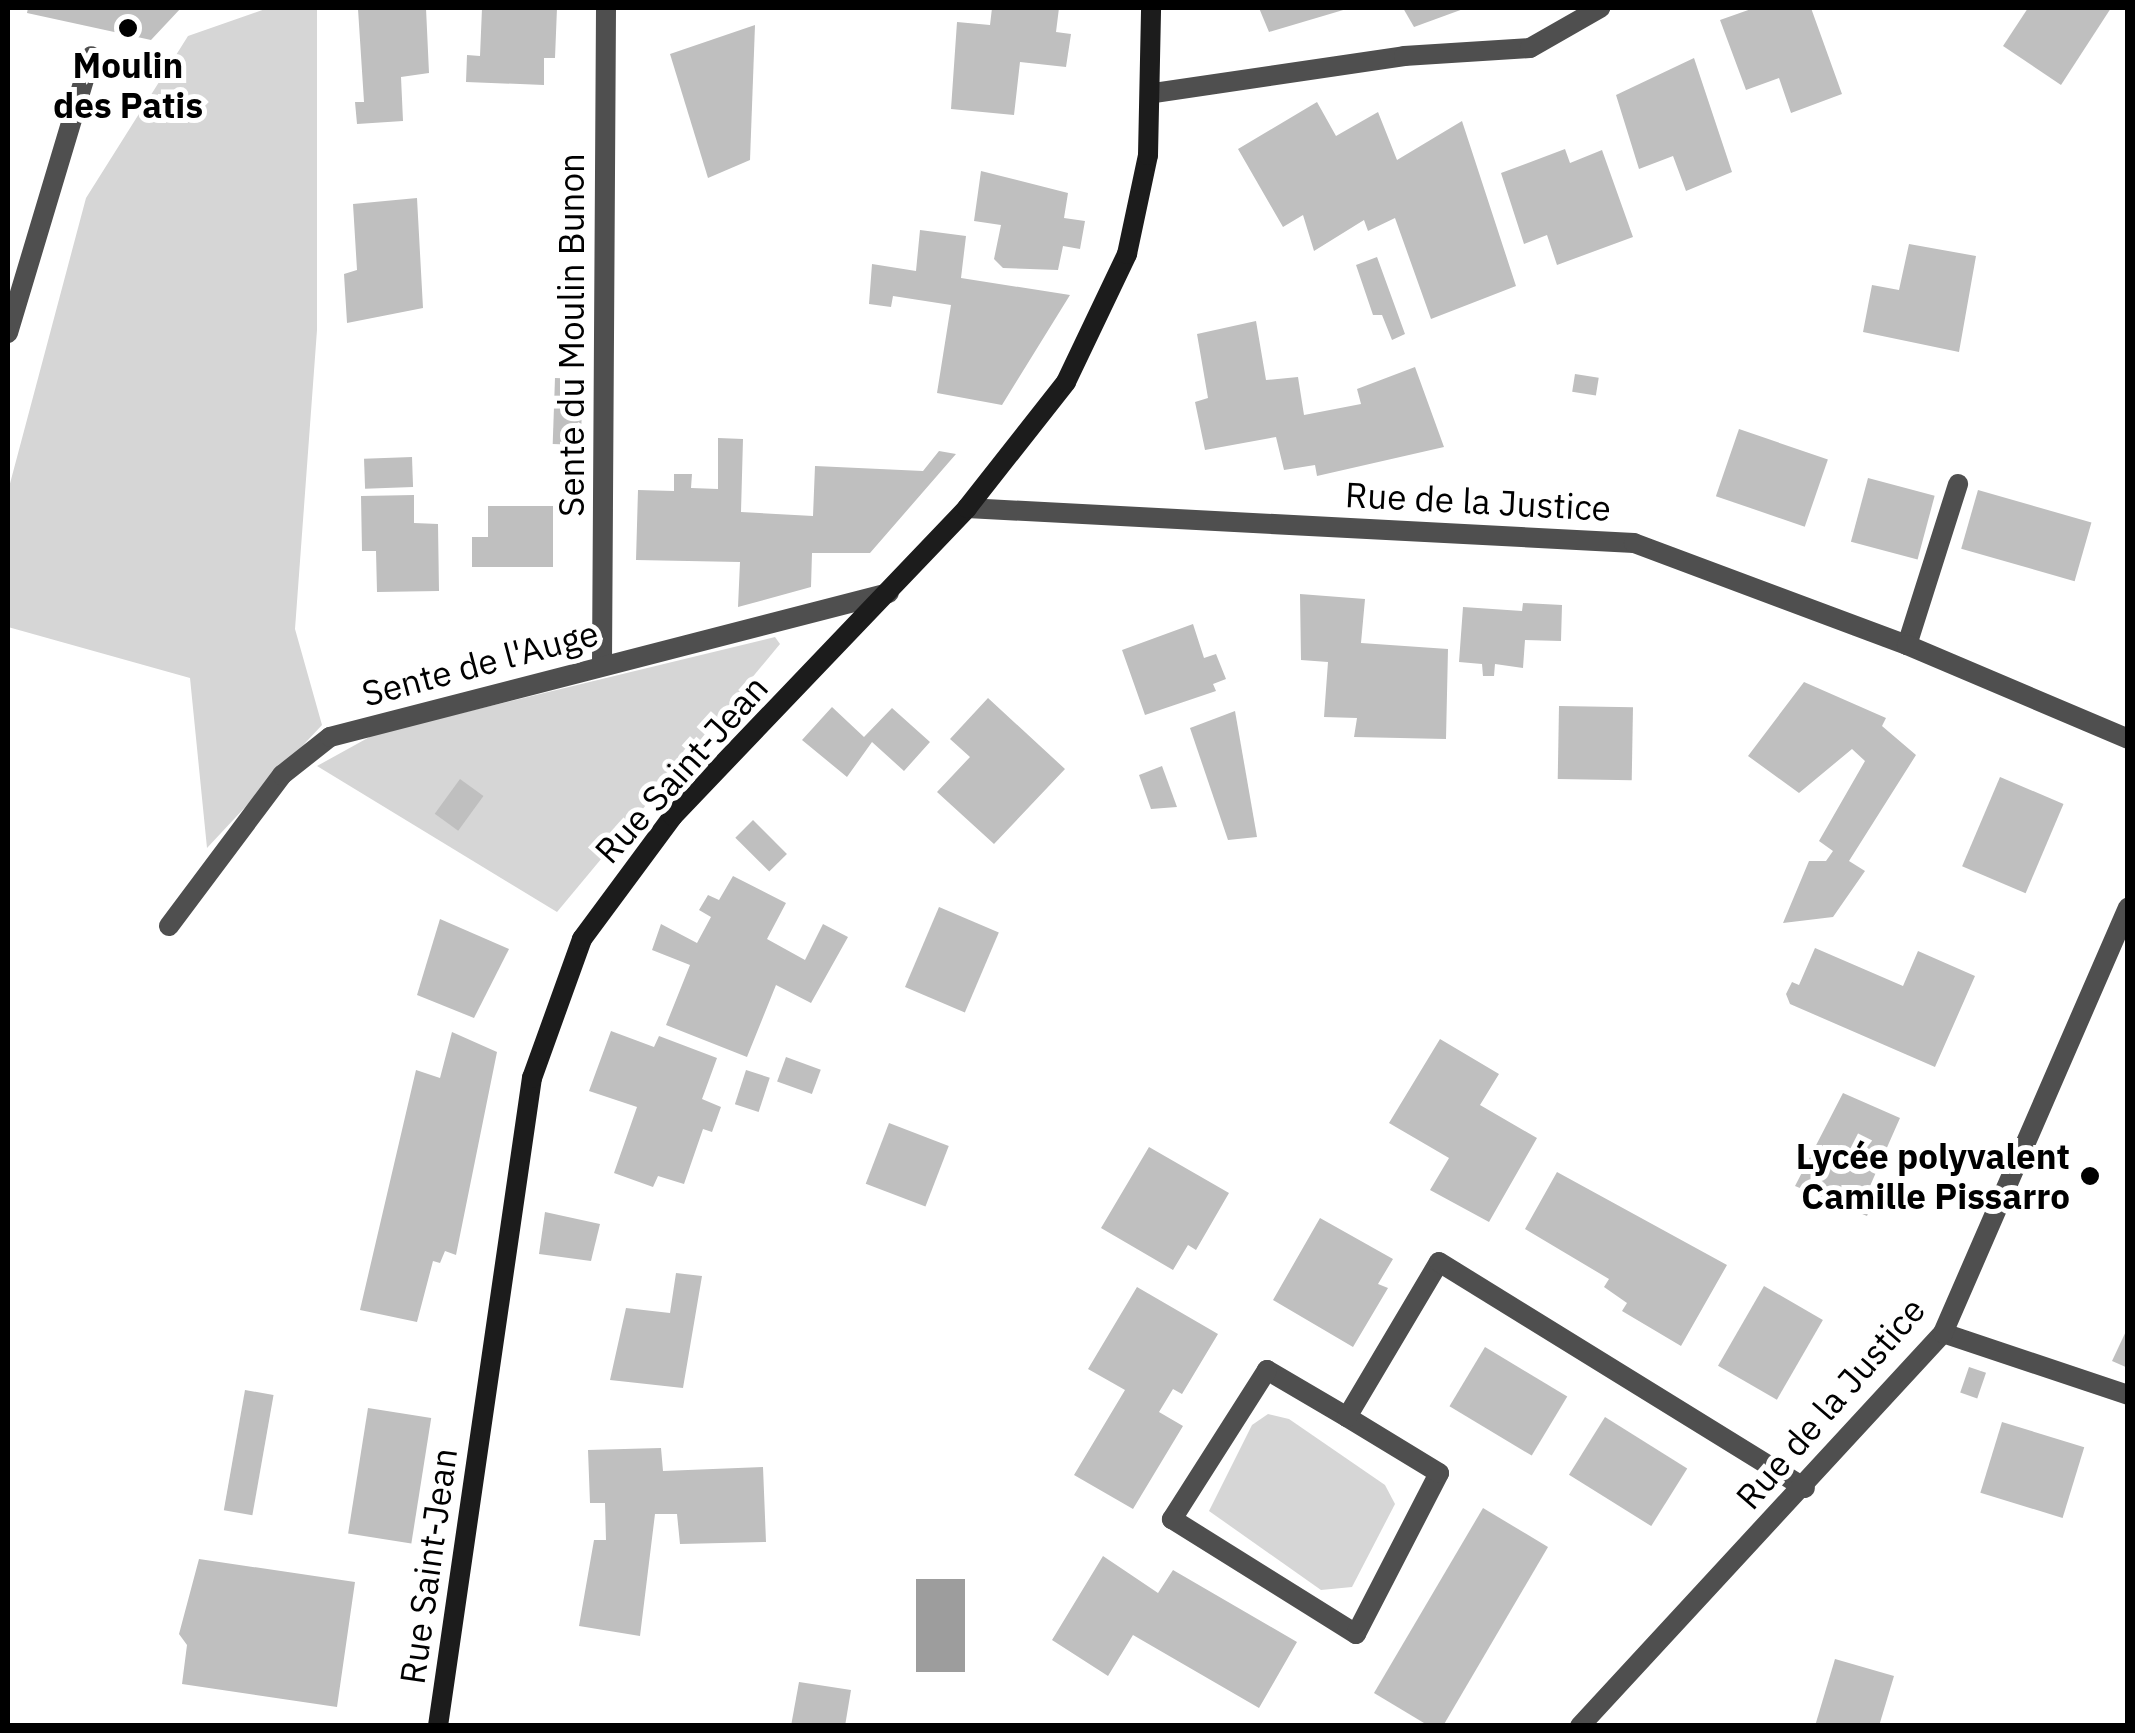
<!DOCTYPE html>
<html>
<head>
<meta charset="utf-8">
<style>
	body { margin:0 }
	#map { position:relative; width:2135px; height:1733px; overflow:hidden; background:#fff; font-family:"IBM Plex Sans",sans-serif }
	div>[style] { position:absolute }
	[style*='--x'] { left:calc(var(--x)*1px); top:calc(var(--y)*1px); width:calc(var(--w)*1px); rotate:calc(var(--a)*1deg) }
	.green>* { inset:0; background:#d6d6d6 }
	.water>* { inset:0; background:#9d9d9d; transform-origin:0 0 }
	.building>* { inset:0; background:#bfbfbf; transform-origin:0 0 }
	.lane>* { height:20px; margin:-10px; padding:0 10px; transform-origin:10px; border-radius:10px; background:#4f4f4f }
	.street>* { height:20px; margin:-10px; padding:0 10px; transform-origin:10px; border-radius:10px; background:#4f4f4f }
	.secondary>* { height:20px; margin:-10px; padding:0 10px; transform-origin:10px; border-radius:10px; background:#1c1c1c }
	.dots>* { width:28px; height:28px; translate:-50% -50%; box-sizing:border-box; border:5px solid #fff; border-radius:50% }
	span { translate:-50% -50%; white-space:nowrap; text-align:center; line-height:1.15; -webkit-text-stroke:10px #fff; paint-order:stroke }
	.poi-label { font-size:35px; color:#000; font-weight:700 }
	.right { translate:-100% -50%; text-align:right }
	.street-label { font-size:35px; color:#000 }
	.frame { position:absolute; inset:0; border:10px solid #000; pointer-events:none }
</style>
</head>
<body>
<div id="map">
	<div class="green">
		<i style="clip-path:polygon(268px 8px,317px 8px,317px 330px,295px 629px,322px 725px,207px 848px,190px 678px,8px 627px,8px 491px,86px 198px,188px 36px)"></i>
		<i style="clip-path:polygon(775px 637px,780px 644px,557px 912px,317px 766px,375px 734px)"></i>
		<i style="clip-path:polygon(1268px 1414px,1289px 1419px,1385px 1485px,1395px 1504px,1352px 1587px,1321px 1590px,1209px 1511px,1252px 1425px)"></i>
	</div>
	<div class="water">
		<i style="left:916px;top:1579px;width:49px;height:93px"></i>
	</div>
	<div class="building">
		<i style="clip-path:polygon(28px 8px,181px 8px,151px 40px,27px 13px)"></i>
		<i style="clip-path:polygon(426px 8px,429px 73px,401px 77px,403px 121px,357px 124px,355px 102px,364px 102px,358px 9px)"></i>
		<i style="clip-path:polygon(482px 8px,557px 8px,555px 58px,544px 58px,544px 85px,466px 82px,467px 55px,480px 56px)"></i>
		<i style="clip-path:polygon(992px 8px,1059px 8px,1056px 32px,1071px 34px,1066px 67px,1020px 62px,1014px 115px,951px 109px,957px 22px,990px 25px)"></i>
		<i style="clip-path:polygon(1259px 8px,1350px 8px,1269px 32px)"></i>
		<i style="clip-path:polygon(1403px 8px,1466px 8px,1414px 27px)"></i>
		<i style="clip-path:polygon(1754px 8px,1811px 8px,1842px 94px,1791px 113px,1779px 78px,1746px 90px,1720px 20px)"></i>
		<i style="clip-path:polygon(2028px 8px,2111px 8px,2061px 85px,2003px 46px)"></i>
		<i style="clip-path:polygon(755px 25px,750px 160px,708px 178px,670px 54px)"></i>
		<i style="clip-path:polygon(1694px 58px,1732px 172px,1686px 191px,1673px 156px,1639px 169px,1616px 95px)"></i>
		<i style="clip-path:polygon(1317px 102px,1336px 136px,1378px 112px,1397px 160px,1462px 121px,1516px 286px,1431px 319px,1395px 218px,1368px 231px,1364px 220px,1314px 251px,1303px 215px,1283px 227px,1238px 149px)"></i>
		<i style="clip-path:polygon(1565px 149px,1570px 163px,1602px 150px,1633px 237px,1557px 265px,1547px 235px,1524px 244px,1501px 173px)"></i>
		<i style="clip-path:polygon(981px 171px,1068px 193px,1064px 218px,1085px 221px,1080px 249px,1063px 246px,1058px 270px,1003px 268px,994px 259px,1001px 225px,974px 221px)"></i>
		<i style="clip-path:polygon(417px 198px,423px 308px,347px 323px,344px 274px,357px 270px,353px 204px)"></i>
		<i style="clip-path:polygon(920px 230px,966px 236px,961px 278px,1070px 295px,1002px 405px,937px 393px,951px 305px,893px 296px,891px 307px,869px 304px,872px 264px,916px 271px)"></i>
		<i style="clip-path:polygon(1909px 244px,1976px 256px,1959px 352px,1863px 332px,1872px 285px,1899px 290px)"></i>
		<i style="clip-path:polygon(1377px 257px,1405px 334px,1392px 340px,1382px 315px,1373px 315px,1356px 265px)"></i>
		<i style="clip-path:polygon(1256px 321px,1266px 380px,1298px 377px,1304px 415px,1361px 404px,1357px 389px,1415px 367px,1444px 447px,1317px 476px,1315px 465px,1284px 470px,1276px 437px,1205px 450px,1195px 402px,1208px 398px,1197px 334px)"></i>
		<i style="left:1575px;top:374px;width:24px;height:18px;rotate:9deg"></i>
		<i style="left:555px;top:378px;width:28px;height:66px;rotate:2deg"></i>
		<i style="left:1739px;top:429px;width:94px;height:71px;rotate:19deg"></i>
		<i style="clip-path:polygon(718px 438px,743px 439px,741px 512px,813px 516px,815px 466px,923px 471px,939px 451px,956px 454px,870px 553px,812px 553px,811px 587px,738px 607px,740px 562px,636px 560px,638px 490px,674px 491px,674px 474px,692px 474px,691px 488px,718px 489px)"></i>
		<i style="left:412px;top:457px;width:30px;height:48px;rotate:88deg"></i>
		<i style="left:1868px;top:478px;width:69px;height:66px;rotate:15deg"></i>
		<i style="left:1978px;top:490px;width:118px;height:61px;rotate:16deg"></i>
		<i style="clip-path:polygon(414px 495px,414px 523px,438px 524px,439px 591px,377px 592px,376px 551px,362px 551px,361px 496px)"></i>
		<i style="clip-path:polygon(488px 506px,553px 506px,553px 567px,472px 567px,472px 537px,488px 537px)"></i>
		<i style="clip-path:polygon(1300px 594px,1365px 599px,1361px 643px,1448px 649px,1446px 739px,1354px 737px,1357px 718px,1324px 717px,1328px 662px,1301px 660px)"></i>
		<i style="clip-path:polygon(1523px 603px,1562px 605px,1561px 641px,1525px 640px,1523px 668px,1495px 664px,1494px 676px,1483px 676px,1482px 664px,1459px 662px,1463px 607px,1522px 611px)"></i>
		<i style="clip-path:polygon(1193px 624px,1204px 658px,1216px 654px,1226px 679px,1213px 684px,1216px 691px,1145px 715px,1122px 650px)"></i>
		<i style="clip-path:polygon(1804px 682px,1886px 718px,1882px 726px,1916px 755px,1849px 861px,1865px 871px,1833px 917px,1783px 923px,1809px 861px,1826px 861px,1833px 851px,1819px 841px,1865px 761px,1852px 749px,1799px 793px,1748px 756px)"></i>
		<i style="clip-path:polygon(988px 698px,1065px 769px,994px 844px,937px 792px,970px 757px,950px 739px)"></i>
		<i style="left:1559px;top:706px;width:74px;height:73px;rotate:1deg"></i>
		<i style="clip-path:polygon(832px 707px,864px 737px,892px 708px,930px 742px,904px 771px,872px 742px,847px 777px,802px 740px)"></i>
		<i style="clip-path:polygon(1235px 711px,1257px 837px,1228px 840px,1190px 728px)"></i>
		<i style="clip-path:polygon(1162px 766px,1177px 807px,1151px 809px,1139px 775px)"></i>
		<i style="left:2000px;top:777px;width:69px;height:97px;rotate:23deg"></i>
		<i style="left:460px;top:779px;width:29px;height:43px;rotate:36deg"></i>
		<i style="left:753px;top:820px;width:48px;height:25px;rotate:45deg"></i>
		<i style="clip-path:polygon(733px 876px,786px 903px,767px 939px,805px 960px,823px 924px,848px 937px,811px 1003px,776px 985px,747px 1057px,666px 1025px,690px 965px,652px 950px,661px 924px,697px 943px,711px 917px,699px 910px,708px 895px,719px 900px)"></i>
		<i style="left:939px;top:907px;width:65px;height:87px;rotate:23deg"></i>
		<i style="clip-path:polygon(440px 919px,509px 949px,474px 1018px,417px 995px)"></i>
		<i style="clip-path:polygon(1815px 948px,1903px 986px,1918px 951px,1975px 976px,1935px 1067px,1790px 1004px,1786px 994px,1792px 982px,1799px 985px)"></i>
		<i style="clip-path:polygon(611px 1031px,654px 1047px,659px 1036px,717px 1058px,702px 1099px,721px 1107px,712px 1132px,703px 1129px,684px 1184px,658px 1176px,653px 1187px,614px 1173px,637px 1107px,589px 1091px)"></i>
		<i style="clip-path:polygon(452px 1032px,497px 1052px,456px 1255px,445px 1251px,440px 1263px,433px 1261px,417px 1322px,360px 1310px,416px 1070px,440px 1078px)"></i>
		<i style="clip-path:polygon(1440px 1039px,1499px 1074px,1480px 1105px,1537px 1138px,1489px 1222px,1430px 1190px,1449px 1158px,1389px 1123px)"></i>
		<i style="left:786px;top:1057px;width:37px;height:26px;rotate:20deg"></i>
		<i style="left:746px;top:1070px;width:25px;height:36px;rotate:18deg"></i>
		<i style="clip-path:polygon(1843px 1093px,1900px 1118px,1870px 1186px,1878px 1188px,1867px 1216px,1795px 1186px)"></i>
		<i style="left:889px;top:1123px;width:64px;height:65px;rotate:21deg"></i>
		<i style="clip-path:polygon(1149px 1147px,1229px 1193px,1196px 1250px,1188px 1245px,1173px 1270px,1101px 1228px)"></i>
		<i style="clip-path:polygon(1557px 1172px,1727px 1265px,1681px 1346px,1622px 1311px,1627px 1303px,1604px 1287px,1609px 1279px,1525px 1229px)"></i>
		<i style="clip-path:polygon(545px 1212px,600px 1224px,591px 1261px,539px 1254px)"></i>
		<i style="clip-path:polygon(1320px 1218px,1393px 1259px,1378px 1284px,1388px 1288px,1353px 1347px,1273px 1300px)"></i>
		<i style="clip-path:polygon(676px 1273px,702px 1276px,683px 1388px,610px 1380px,626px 1308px,670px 1313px)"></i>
		<i style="left:1764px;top:1286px;width:68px;height:92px;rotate:30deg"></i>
		<i style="clip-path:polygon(1137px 1287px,1218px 1334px,1182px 1394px,1173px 1389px,1159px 1412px,1183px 1426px,1133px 1509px,1074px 1475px,1125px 1390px,1088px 1369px)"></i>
		<i style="clip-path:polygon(2128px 1327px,2128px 1368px,2112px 1361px)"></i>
		<i style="left:1485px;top:1347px;width:96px;height:69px;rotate:31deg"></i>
		<i style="left:1969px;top:1367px;width:18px;height:27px;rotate:19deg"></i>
		<i style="left:245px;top:1390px;width:29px;height:122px;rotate:10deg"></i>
		<i style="left:368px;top:1408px;width:64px;height:127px;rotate:9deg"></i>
		<i style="left:1605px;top:1417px;width:97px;height:68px;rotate:32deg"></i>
		<i style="left:2002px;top:1422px;width:86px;height:74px;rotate:17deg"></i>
		<i style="clip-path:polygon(661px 1448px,663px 1471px,763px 1467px,766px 1542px,680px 1544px,677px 1514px,655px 1514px,640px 1636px,579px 1626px,594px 1540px,606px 1540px,605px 1503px,590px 1503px,588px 1450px)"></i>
		<i style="clip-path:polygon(1483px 1508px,1548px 1547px,1443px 1726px,1429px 1726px,1374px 1693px)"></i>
		<i style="clip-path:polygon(1103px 1556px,1158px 1593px,1173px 1570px,1297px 1642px,1259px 1708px,1133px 1635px,1108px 1676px,1052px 1640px)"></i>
		<i style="clip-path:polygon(199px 1559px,355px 1582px,337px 1707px,182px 1684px,187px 1645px,179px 1634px)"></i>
		<i style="clip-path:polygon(1835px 1659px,1894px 1676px,1879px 1726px,1815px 1726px)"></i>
		<i style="clip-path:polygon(799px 1682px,851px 1690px,845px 1726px,791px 1726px)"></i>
	</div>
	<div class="lane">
		<i style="--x:1907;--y:645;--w:169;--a:-72.4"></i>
		<i style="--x:1943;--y:1333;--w:195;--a:18.5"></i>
		<i style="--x:1347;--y:1417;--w:93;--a:-149.6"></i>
		<i style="--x:1267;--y:1370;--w:177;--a:122.5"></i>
		<i style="--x:1172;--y:1519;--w:217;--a:32"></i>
		<i style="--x:1356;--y:1634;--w:181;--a:-62.7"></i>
		<i style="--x:1439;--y:1473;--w:108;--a:-148.7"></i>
		<i style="--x:1347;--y:1417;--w:180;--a:-59.3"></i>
		<i style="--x:1439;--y:1262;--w:430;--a:31.7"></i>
	</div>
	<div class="street">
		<i style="--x:1154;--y:93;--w:253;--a:-8.4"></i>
		<i style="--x:1404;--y:56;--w:126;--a:-3.6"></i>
		<i style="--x:1530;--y:48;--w:81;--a:-29.7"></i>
		<i style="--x:8;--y:333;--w:289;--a:-73.3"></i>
		<i style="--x:967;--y:508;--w:668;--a:3"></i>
		<i style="--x:1634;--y:543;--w:291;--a:20.5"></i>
		<i style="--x:1907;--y:645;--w:240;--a:23"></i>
		<i style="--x:602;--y:664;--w:656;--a:-89.65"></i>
		<i style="--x:169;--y:926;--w:189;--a:-53.2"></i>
		<i style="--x:282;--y:775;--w:61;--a:-38.4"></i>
		<i style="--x:330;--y:737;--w:577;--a:-14.45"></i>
		<i style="--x:1580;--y:1726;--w:535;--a:-47.27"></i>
		<i style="--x:1943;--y:1333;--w:464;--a:-66.5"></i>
	</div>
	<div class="secondary">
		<i style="--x:438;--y:1726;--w:655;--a:-81.75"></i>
		<i style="--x:532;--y:1078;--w:148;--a:-70.2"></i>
		<i style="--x:582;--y:939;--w:153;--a:-53.5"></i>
		<i style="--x:673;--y:816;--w:426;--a:-46.3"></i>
		<i style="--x:967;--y:508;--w:160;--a:-51.8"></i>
		<i style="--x:1066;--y:382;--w:142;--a:-64.5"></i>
		<i style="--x:1127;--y:254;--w:101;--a:-78"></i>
		<i style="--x:1148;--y:155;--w:147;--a:-88.8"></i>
	</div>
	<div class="dots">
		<i style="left:128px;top:28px;background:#000"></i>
		<i style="left:2090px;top:1176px;background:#000"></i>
	</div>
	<div class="poi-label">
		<span style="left:128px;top:85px">Moulin<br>des Patis</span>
		<span class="right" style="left:2070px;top:1176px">Lycée polyvalent<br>Camille Pissarro</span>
	</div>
	<div class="street-label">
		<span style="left:571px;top:335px;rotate:-90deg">Sente du Moulin Bunon</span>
		<span style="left:1478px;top:501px;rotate:3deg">Rue de la Justice</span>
		<span style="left:480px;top:663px;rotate:-15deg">Sente de l'Auge</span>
		<span style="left:681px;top:769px;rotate:-48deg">Rue Saint-Jean</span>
		<span style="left:1830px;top:1403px;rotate:-49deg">Rue de la Justice</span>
		<span style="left:428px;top:1566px;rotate:-82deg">Rue Saint-Jean</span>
	</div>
	<div class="frame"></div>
</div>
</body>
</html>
